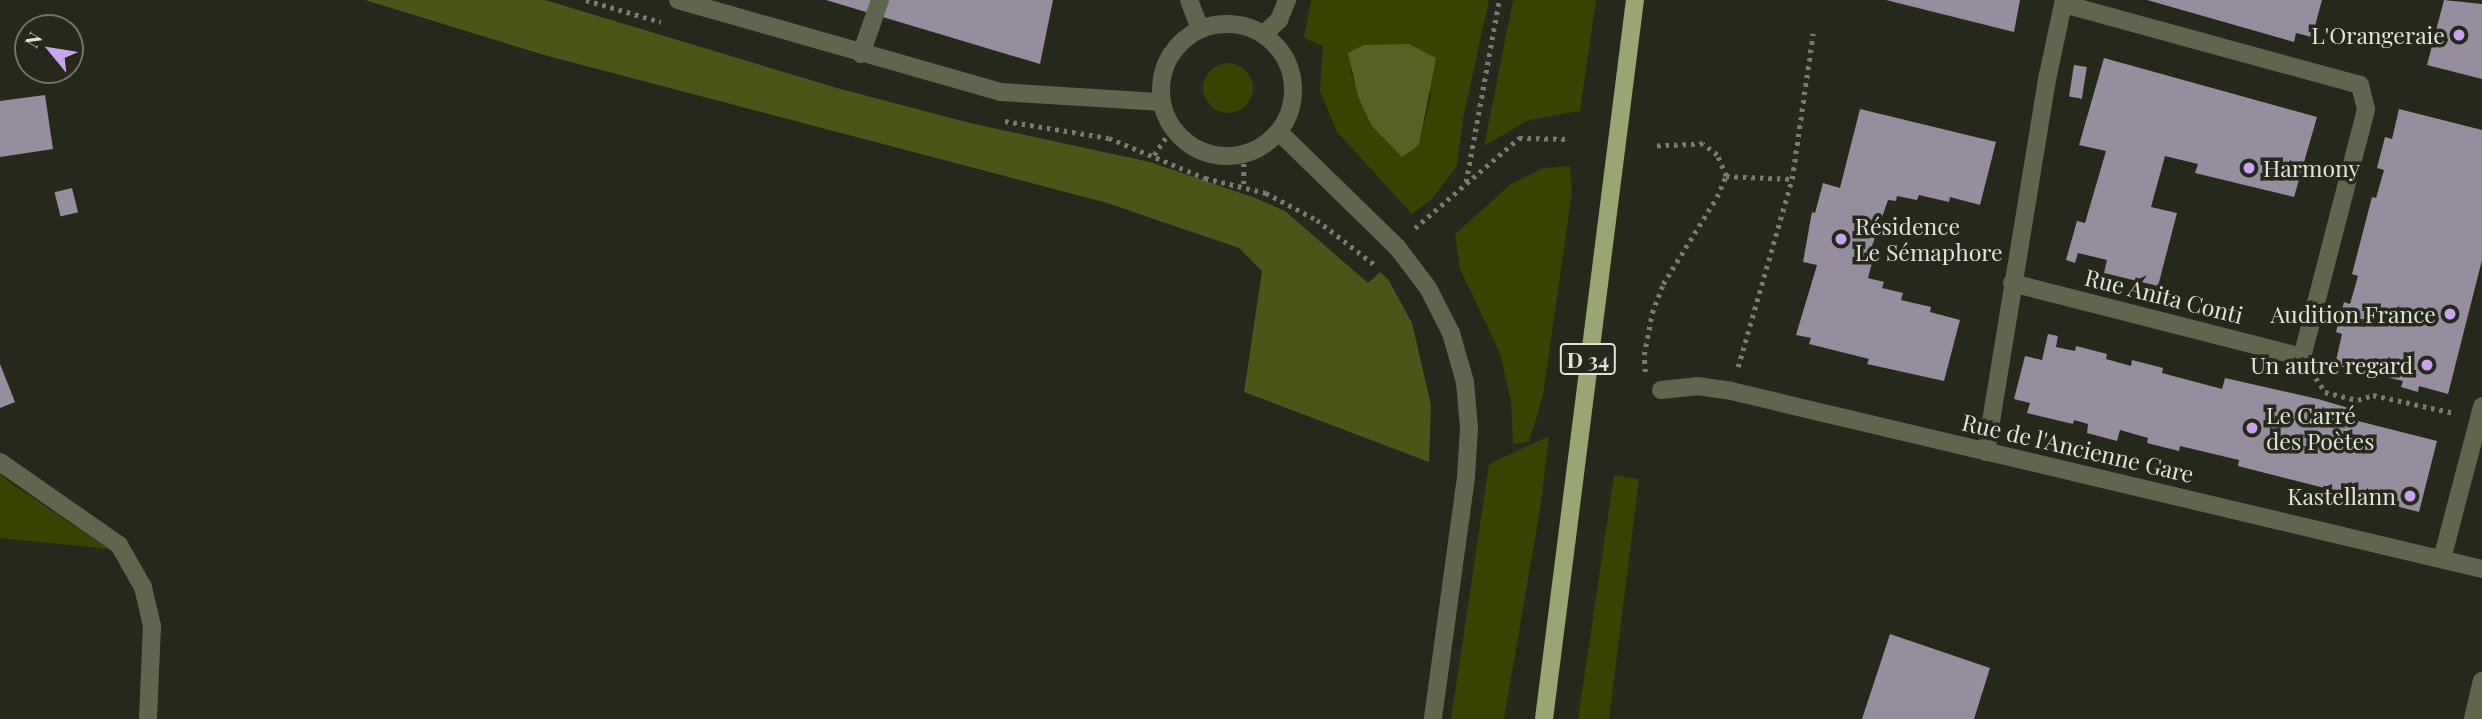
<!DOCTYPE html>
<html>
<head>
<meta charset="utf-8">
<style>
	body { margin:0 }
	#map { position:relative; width:2482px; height:719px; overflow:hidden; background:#25281a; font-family:"Playfair Display",serif }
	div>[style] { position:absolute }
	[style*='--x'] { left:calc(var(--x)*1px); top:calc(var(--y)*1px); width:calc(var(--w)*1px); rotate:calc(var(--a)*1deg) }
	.green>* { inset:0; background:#384201 }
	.round { border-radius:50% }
	.forest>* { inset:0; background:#4a5617 }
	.water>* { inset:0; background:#566225 }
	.building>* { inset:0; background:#968e9f; transform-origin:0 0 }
	.path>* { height:4.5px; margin-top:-2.25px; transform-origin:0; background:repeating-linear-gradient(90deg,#787b6f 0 3.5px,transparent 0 8.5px) }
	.minor>* { height:18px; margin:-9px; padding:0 9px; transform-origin:9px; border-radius:9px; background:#60664d }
	.minor>.ring { margin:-9px; padding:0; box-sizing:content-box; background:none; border:18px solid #60664d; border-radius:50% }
	.major>* { height:18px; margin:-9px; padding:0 9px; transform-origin:9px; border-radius:9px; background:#99a671 }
	.dots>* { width:19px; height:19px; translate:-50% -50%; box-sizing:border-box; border:4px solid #25281a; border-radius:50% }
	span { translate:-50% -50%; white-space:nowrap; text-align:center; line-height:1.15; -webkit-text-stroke:7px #25281a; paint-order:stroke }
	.shield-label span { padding:2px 5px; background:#25281a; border:2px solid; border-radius:5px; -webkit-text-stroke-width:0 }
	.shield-label { font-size:21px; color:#e0e3d9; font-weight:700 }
	.poi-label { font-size:23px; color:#e0e3d9 }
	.right { translate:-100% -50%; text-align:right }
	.left { translate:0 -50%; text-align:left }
	.street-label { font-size:23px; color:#e0e3d9 }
	.north { position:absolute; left:14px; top:14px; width:70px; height:70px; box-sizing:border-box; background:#25281a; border:2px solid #707366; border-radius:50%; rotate:300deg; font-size:19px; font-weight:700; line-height:28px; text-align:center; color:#e0e3d9 }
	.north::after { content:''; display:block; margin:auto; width:24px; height:32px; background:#c8a6ef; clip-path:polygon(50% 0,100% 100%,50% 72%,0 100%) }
</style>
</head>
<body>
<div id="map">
	<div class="green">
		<i style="clip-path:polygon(evenodd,1311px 0,1489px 0,1463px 119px,1457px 166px,1432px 199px,1412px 214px,1337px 132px,1320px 91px,1323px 46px,1304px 38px,1311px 0,1350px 70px,1431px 94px,1419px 145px,1371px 125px,1350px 70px)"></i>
		<i style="clip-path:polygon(1513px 0,1596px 0,1580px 111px,1529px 120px,1484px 146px)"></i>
		<i class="round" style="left:1203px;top:63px;width:50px;height:50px"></i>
		<i style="clip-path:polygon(1570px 166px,1572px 192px,1543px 395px,1529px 442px,1513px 444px,1511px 403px,1500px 353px,1460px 269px,1455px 234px,1511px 184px,1543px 168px)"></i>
		<i style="clip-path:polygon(1549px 436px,1541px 504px,1504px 719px,1451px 719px,1489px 464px)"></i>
		<i style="clip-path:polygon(0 474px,11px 483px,109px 549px,0 538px)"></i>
		<i style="clip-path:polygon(1614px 475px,1639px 479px,1609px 719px,1578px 719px)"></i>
	</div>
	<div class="forest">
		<i style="clip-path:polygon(365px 0,545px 0,837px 88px,970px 123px,1150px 162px,1255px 198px,1285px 211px,1368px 283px,1380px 272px,1388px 279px,1412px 323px,1431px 405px,1429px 462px,1244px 392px,1262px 271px,1239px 248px,1107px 203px,544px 55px)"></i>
	</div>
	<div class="water">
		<i style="clip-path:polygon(1409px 44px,1436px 58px,1419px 145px,1402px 157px,1371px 125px,1358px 96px,1348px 53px,1364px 45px)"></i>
	</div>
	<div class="building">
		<i style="clip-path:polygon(826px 0,1053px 0,1040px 64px)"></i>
		<i style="clip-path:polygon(1886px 0,2020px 0,2014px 32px)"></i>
		<i style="clip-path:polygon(2147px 0,2322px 0,2312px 37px,2296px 33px,2294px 42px)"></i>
		<i style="clip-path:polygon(2444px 0,2482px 4px,2482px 79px,2427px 65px)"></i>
		<i style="clip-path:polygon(2104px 58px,2317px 117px,2294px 197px,2195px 173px,2198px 164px,2165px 156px,2151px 207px,2177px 213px,2158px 286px,2104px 273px,2107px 260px,2078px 253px,2075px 263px,2066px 260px,2077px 221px,2085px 223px,2106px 151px,2079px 145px)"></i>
		<i style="left:2074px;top:65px;width:13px;height:32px;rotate:9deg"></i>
		<i style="clip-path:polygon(45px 95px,53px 149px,0 157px,0 101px)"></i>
		<i style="clip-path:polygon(1860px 109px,1996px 142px,1980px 205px,1950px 197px,1949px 202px,1919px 195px,1917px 200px,1897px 196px,1896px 201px,1888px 200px,1872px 246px,1876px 247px,1868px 278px,1884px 282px,1882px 288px,1903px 293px,1901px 300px,1931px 307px,1930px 312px,1960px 320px,1944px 381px,1867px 364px,1869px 359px,1809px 344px,1811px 338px,1796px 335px,1817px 265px,1803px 262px,1812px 212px,1815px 213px,1823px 183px,1840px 188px)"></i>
		<i style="clip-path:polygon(2399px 109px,2482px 130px,2482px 260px,2448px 394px,2419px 386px,2418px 392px,2401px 387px,2403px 381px,2335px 365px,2342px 334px,2336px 332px,2344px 302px,2350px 304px,2358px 276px,2352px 274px,2372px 197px,2376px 198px,2384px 170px,2377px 168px,2385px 137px,2392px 139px)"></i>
		<i style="left:72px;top:188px;width:25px;height:18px;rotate:76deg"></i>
		<i style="clip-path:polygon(2048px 334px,2058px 336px,2056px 347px,2075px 351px,2076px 346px,2107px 354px,2106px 359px,2131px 366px,2132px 360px,2163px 368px,2162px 373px,2222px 389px,2225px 378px,2318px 399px,2352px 409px,2350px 419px,2437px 441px,2419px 512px,2238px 466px,2239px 460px,2180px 446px,2179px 451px,2147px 443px,2148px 438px,2120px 430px,2117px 441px,2087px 433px,2088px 424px,2074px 420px,2073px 424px,2027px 413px,2030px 403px,2014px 399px,2025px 356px,2042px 360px)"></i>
		<i style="clip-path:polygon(0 364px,15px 402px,0 408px)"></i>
		<i style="clip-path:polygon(1890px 634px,1990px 668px,1974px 719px,1862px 719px)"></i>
	</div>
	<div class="path">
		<i style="--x:586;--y:0;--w:78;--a:16.3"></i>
		<i style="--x:1005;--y:121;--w:105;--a:9.3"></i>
		<i style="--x:1109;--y:138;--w:104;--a:22.6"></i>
		<i style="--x:1205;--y:178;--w:63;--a:13.8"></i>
		<i style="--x:1266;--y:193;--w:58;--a:27.9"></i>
		<i style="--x:1317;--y:220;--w:73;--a:37.8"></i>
		<i style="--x:1154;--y:155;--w:32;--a:-56"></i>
		<i style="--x:1244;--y:155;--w:33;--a:90"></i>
		<i style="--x:1726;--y:176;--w:66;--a:2.6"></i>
		<i style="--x:1466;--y:182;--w:185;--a:-79.7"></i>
		<i style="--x:1415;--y:228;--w:138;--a:-40.9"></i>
		<i style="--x:1519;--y:138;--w:51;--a:1.1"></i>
		<i style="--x:1738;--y:367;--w:196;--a:-74"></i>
		<i style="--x:1792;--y:179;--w:147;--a:-81.8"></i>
		<i style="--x:1645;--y:372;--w:17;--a:-93"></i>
		<i style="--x:1644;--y:355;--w:43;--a:-79.2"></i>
		<i style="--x:1652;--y:313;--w:31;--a:-69"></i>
		<i style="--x:1663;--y:284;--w:102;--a:-58.2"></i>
		<i style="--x:1717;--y:197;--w:23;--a:-67"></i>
		<i style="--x:1726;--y:176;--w:23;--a:-113"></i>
		<i style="--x:1717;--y:155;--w:18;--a:-142"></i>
		<i style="--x:1703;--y:144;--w:47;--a:177.6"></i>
		<i style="--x:2316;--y:378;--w:17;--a:57"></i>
		<i style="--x:2325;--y:392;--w:34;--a:14"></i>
		<i style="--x:2358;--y:400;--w:16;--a:-18"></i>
		<i style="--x:2373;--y:395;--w:83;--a:12.5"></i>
	</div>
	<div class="minor">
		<i style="--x:678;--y:0;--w:336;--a:15.9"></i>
		<i style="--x:1001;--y:92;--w:161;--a:3.6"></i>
		<i style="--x:1189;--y:0;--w:31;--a:69"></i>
		<i class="ring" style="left:1161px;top:24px;width:114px;height:114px"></i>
		<i style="--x:1264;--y:34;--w:21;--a:-43"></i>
		<i style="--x:1279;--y:20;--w:22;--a:-68"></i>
		<i style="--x:861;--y:54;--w:57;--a:-70.6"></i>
		<i style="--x:1279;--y:132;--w:165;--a:44.3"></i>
		<i style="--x:1397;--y:247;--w:51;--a:52.9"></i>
		<i style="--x:1428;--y:288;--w:51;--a:62.9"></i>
		<i style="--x:1451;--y:333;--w:51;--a:74.1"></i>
		<i style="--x:1465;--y:382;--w:46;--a:85"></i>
		<i style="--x:1469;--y:428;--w:49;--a:93.5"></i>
		<i style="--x:1466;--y:477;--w:244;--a:97.8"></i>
		<i style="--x:2012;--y:283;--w:299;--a:14.3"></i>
		<i style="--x:2302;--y:357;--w:256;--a:-75.5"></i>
		<i style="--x:2366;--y:109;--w:25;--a:-104"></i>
		<i style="--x:2360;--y:85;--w:308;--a:-164.7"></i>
		<i style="--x:1661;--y:390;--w:36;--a:-6"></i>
		<i style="--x:1697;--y:386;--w:34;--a:8"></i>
		<i style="--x:1731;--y:391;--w:772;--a:13.33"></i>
		<i style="--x:1986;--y:452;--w:382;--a:-80.7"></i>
		<i style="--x:2048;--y:75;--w:77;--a:-78"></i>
		<i style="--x:0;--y:462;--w:145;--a:34.9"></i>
		<i style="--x:119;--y:545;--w:48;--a:60.3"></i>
		<i style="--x:143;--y:587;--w:40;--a:77"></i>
		<i style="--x:152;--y:626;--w:93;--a:92.5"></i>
		<i style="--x:2442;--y:559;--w:158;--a:-75.3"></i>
		<i style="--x:2473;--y:719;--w:39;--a:-77"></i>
	</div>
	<div class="major">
		<i style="--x:1544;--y:719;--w:725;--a:-82.79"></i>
	</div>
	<div class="dots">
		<i style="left:2459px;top:35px;background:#c8a6ef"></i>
		<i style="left:2249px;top:168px;background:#c8a6ef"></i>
		<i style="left:1841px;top:239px;background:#c8a6ef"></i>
		<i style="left:2450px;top:314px;background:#c8a6ef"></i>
		<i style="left:2427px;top:365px;background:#c8a6ef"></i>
		<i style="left:2252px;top:428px;background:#c8a6ef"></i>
		<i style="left:2410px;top:496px;background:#c8a6ef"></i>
	</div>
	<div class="shield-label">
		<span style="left:1588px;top:359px">D 34</span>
	</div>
	<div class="poi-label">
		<span class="right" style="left:2445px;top:35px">L'Orangeraie</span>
		<span class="left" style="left:2263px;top:168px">Harmony</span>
		<span class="left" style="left:1855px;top:239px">Résidence<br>Le Sémaphore</span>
		<span class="right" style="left:2436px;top:314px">Audition France</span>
		<span class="right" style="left:2413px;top:365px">Un autre regard</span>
		<span class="left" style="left:2266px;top:428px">Le Carré<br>des Poètes</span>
		<span class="right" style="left:2396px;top:496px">Kastellann</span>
	</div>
	<div class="street-label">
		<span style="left:2164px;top:296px;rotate:14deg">Rue Anita Conti</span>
		<span style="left:2078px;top:448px;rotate:13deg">Rue de l'Ancienne Gare</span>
	</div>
	<div class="north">N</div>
</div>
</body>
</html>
